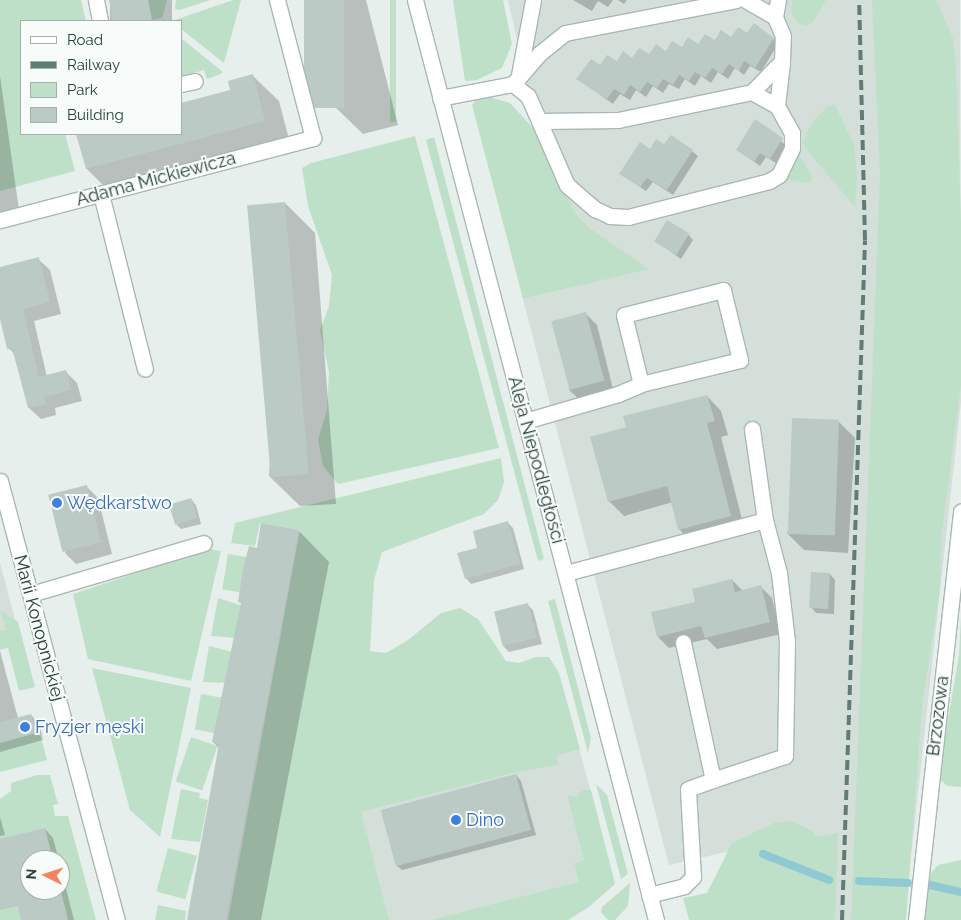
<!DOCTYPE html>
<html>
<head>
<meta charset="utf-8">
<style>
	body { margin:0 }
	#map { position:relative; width:961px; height:920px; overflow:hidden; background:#e6efeb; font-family:Raleway,sans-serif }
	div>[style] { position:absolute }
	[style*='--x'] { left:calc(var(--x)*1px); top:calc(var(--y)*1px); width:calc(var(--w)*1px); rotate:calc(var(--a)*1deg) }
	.built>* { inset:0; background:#d4dfda }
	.green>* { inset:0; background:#bfe0c8; transform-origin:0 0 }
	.shadow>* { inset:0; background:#0003; transform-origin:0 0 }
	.stream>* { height:8px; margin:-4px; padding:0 4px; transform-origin:4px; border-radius:4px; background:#8ec9d4 }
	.building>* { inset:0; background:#bbcac4; transform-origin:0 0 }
	.roads { filter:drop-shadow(1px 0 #a8b8b2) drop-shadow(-1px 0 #a8b8b2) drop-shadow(0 1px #a8b8b2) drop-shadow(0 -1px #a8b8b2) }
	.minor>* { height:15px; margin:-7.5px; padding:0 7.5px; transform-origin:7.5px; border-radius:7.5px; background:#fff }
	.rail>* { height:4px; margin-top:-2px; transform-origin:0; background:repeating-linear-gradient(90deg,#5f7d75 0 10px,transparent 0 15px) }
	.dots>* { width:14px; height:14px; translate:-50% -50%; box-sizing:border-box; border:2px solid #f7fbf9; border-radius:50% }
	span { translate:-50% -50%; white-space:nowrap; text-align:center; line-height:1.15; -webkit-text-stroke:4px #f7fbf9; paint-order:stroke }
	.street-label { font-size:18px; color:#24423a }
	.shop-label { font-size:18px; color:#366cbe }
	.left { translate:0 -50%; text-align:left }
	.legend { position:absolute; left:20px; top:20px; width:162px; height:115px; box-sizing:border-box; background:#f7fbf9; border:1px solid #a3b1ad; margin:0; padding:6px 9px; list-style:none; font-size:15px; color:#24423a }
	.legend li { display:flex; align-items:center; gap:10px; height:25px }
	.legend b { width:25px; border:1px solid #a3b1ad }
	.north { position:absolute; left:20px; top:850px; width:50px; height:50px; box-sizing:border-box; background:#f7fbf9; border:1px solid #a3b1ad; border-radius:50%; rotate:274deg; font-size:14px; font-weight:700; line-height:20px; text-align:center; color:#24423a }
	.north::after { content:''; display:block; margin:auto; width:18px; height:22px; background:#f4845f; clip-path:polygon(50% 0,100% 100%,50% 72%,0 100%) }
</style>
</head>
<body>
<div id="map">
	<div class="built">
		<i style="clip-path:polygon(508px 0,960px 0,961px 401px,904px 920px,703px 920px,761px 844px,669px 865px,523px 299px,574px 287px)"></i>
		<i style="clip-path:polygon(0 563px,19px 634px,0 639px)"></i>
		<i style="clip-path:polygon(577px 740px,615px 884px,543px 920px,372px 920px,341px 803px)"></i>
	</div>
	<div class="green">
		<i style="clip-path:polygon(0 0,81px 0,86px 21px,21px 21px,21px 134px,65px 134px,75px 171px,0 191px)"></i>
		<i style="clip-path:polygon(148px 0,167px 0,162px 18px,152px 20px)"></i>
		<i style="clip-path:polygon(176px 0,210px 0,180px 10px,175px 9px)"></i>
		<i style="clip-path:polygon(233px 0,241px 0,224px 63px,181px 29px,181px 21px,172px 21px)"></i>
		<i style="left:390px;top:0;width:6px;height:122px"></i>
		<i style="clip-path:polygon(453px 0,503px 0,512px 44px,502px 68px,477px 80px,465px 81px)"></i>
		<i style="clip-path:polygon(793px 0,826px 0,813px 22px,806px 26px,798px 23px,793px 16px,791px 10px)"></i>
		<i style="clip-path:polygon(872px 0,936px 0,953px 38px,956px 67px,961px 220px,961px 386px,941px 539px,940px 588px,922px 707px,906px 920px,851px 920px,880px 174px)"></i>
		<i style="clip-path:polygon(181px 38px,223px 72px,221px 74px,207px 79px,204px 70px,181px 77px)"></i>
		<i style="clip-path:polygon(489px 97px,510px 103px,533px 128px,548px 151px,555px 174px,575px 213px,588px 227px,649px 269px,523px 299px,472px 105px,477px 99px)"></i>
		<i style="clip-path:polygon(835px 105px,854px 145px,857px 176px,855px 207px,805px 148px,803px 141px,813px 121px,828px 106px)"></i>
		<i style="clip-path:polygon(415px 136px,499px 448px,338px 484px,323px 466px,318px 440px,327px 410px,329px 372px,320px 330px,329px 306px,332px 275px,308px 206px,302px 168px,311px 163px)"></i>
		<i style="clip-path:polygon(434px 137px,544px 559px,538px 561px,426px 140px)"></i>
		<i style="clip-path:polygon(796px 150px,811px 174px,811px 183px,786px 180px)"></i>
		<i style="clip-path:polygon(501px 458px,504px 482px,498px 500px,484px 514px,382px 552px,374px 580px,370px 651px,386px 653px,408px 640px,441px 613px,460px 608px,478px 619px,506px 661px,519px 663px,536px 657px,549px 657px,559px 673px,580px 749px,556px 756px,558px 765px,516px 772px,361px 812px,389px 920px,228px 920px,300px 530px,260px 523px,255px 546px,231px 543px,235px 523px)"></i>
		<i style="clip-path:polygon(208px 549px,221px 551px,191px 681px,88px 659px,73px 594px)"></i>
		<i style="left:228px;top:554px;width:24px;height:36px;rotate:9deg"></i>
		<i style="clip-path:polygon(218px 598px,243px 606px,237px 638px,211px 636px)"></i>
		<i style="clip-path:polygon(555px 599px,591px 738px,588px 753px,548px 601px)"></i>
		<i style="clip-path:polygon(1px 611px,18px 622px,35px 687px,19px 691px,8px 648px,0 650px,0 631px,6px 630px)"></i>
		<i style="clip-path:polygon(961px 617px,961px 787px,947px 786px,940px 779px,941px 760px,959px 655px)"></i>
		<i style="clip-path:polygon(209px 646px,233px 652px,228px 683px,203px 682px)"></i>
		<i style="clip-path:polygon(92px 668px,191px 688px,160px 837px,130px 810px)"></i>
		<i style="left:201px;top:694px;width:23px;height:36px;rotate:10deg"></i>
		<i style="clip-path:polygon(37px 724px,47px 760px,0 772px,0 743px,36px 733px,34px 725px)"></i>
		<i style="left:191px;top:737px;width:28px;height:47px;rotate:19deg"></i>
		<i style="clip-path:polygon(evenodd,37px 775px,50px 775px,58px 804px,53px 805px,55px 816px,68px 816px,96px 920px,0 920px,0 799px,11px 791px,11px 783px,37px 775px,30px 860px,60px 860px,60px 890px,30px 890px,30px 860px)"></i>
		<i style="clip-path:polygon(596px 784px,607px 795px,628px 874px,621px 879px)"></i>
		<i style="clip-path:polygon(181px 789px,200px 793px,199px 798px,208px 800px,200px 842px,171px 839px)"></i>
		<i style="clip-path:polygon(583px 790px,591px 790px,615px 884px,589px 907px,568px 920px,431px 920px,579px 882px,574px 863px,584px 860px,568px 798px,569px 795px,576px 797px)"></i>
		<i style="clip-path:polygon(792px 821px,814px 832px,816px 837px,838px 833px,835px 920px,689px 920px,683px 898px,707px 893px,732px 843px,776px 822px)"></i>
		<i style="left:168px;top:848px;width:30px;height:45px;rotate:15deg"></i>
		<i style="clip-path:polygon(961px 860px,961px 920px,923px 920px,929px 876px,938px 865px)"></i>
		<i style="clip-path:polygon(630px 883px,628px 906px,615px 920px,608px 920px,601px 912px,602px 907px)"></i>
		<i style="clip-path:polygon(158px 905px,186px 911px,185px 920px,155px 920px)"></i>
	</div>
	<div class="shadow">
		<i style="left:110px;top:0;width:62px;height:21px"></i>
		<i style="clip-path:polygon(305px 0,366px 0,398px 125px,363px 134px,332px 104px)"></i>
		<i style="clip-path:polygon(573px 0,613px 0,608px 7px,598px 1px,592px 11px)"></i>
		<i style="clip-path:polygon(618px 0,627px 0,624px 4px)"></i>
		<i style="clip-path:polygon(748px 35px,773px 39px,778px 44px,761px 72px,750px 66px,744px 75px,735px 68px,728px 79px,718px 72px,711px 83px,701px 76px,695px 86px,685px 79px,679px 89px,669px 84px,663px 93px,653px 86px,646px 97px,636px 90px,630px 100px,620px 94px,613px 104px,578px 79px,600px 66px)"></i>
		<i style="clip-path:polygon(252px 75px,279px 101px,291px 147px,113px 195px,87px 169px,78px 134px,181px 134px)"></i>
		<i style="clip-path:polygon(0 76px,21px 224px,0 227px)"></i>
		<i style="clip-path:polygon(755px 121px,787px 146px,776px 163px,766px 157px,760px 166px,738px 150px)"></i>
		<i style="clip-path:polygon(665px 146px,692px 151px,698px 156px,673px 195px,653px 182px,646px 191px,621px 174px,650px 150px)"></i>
		<i style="clip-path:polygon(285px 203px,315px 233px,336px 504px,300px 506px,269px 476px)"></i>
		<i style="clip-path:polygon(688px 234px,693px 240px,681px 259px,656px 241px)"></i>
		<i style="clip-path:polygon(38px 259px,50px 270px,61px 314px,34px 321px,47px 377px,66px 372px,77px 383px,82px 401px,55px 408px,56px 415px,41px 419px,29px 408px,15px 355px,9px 348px,0 311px,0 268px)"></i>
		<i style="clip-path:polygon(585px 313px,597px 325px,614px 393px,581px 401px,569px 390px)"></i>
		<i style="clip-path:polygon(707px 396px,721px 411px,728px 435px,721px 437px,745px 531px,694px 544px,679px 529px,673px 502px,624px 516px,609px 501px,628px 428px)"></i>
		<i style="clip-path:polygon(838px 421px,855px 438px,848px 553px,804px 550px,787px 533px)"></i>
		<i style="clip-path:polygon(86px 486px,98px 498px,112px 554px,76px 564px,65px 553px)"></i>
		<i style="clip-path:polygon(191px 499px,196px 505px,201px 524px,181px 529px,176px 524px)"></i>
		<i style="clip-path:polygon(508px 523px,513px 528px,524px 569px,471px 584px,466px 578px,479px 549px)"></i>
		<i style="clip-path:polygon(299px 531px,329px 562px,261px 920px,188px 920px,220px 749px,213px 742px,242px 604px,239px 602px)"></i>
		<i style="clip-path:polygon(830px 574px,835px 580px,834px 614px,816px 613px,811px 607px)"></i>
		<i style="clip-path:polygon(732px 580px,743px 591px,761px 587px,772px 598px,781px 634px,717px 649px,707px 639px,669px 648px,658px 637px)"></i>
		<i style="clip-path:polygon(528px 605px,533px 610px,542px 644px,509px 652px,504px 647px)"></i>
		<i style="clip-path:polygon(0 651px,18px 718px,31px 715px,39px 723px,43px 740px,0 752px)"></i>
		<i style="clip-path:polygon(516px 775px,521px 781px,536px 835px,402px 870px,396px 865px,382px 810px)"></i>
		<i style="clip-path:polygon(0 817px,5px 835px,0 836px)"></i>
		<i style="clip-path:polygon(45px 829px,53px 838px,59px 860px,30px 860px,30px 890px,60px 890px,60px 865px,74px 920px,23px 920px,2px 840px)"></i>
	</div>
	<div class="stream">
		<i style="--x:763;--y:854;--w:71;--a:21.5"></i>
		<i style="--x:859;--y:881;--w:49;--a:2.3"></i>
		<i style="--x:930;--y:885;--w:32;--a:13"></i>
	</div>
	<div class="building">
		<i style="clip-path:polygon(109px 0,148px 0,152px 21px,113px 21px)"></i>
		<i style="left:304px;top:0;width:40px;height:108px"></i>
		<i style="clip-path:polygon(754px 23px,774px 38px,755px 68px,744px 61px,739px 71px,729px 64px,722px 74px,712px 68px,705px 78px,695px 72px,689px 81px,679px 75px,673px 85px,663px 79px,657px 88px,647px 82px,640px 92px,630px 85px,624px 95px,614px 89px,607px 99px,576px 79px,591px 59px,600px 65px,607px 55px,617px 61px,623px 51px,632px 58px,639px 48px,649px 54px,656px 44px,666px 51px,672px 41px,682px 47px,688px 37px,698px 44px,705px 34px,715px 40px,721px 30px,731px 37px,738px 27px,747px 33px)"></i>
		<i style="clip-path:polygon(253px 74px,265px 121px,86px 169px,76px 134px,181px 134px,181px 103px,230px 90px,228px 81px)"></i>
		<i style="clip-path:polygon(755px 119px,783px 138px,770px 159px,760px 153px,754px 162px,736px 150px)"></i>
		<i style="clip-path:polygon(671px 135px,693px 150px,667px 190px,647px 178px,640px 187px,619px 174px,640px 142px,650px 149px,656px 139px,664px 144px)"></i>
		<i style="left:285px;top:202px;width:273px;height:38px;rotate:85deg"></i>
		<i style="left:667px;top:220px;width:26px;height:25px;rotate:31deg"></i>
		<i style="clip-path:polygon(39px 257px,50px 302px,23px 309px,39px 377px,66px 370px,71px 390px,44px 397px,46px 404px,28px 408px,12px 348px,7px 349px,0 319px,0 267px)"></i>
		<i style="left:586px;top:312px;width:71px;height:36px;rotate:75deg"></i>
		<i style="clip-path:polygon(707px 395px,715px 421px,707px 423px,731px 516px,678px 530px,667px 486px,608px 502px,590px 437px,626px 427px,623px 416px)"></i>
		<i style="left:792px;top:418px;width:47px;height:116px;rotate:2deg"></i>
		<i style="left:87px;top:485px;width:59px;height:40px;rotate:76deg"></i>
		<i style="left:191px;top:498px;width:21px;height:23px;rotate:73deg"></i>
		<i style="clip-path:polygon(508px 521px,520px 564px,465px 579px,457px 553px,477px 548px,473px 531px)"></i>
		<i style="clip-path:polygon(261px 523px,299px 530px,226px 920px,187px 920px,219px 744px,212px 742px,241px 603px,238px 602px,243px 569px,249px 546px,257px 548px)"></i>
		<i style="left:811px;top:572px;width:19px;height:36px;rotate:3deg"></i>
		<i style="clip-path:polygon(732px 579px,735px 592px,761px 585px,770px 622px,705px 638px,701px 626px,657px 637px,651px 612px,695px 602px,692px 589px)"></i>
		<i style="left:528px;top:603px;width:36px;height:35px;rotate:76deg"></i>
		<i style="clip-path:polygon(31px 714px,36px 733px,0 743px,0 722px)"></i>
		<i style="left:516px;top:774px;width:58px;height:140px;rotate:75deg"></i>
		<i style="clip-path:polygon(45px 828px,53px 860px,30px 860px,30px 890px,60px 890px,60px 887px,68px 920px,21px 920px,18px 906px,0 910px,0 839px)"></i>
	</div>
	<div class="roads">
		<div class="minor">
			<i style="--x:96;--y:0;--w:21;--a:79"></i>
			<i style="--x:415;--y:0;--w:951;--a:75.32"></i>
			<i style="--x:775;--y:17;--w:17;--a:-80"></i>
			<i style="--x:519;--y:75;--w:76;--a:-79.4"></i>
			<i style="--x:181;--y:84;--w:14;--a:-12"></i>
			<i style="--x:513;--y:84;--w:19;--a:39"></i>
			<i style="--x:528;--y:96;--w:27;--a:66"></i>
			<i style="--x:539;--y:121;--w:79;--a:-0.7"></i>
			<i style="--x:618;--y:120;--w:137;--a:-11.8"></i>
			<i style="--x:752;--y:92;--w:43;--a:-45.9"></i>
			<i style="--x:782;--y:61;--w:25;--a:-88"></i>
			<i style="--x:783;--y:36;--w:21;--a:-113"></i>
			<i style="--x:775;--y:17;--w:34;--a:-150"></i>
			<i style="--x:440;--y:98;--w:74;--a:-10.9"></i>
			<i style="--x:513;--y:84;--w:40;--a:-49"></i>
			<i style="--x:539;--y:54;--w:33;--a:-39"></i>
			<i style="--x:565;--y:33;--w:174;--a:-10.9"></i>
			<i style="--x:777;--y:106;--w:43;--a:-83.4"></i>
			<i style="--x:539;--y:121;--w:70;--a:66.4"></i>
			<i style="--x:567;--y:185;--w:37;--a:41"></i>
			<i style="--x:595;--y:209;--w:17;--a:25"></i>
			<i style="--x:610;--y:216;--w:18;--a:3"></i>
			<i style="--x:628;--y:217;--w:146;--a:-14.3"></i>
			<i style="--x:769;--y:181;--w:12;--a:-31"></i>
			<i style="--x:779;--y:175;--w:30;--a:-64"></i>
			<i style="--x:792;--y:148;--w:15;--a:-90"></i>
			<i style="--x:792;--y:133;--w:31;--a:-119"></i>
			<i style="--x:777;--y:106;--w:29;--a:-151"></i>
			<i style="--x:101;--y:194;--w:180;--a:75.9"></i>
			<i style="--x:0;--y:220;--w:324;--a:-14.7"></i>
			<i style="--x:313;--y:138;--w:143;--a:-104.6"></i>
			<i style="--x:525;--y:421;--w:97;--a:-16.2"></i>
			<i style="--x:618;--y:394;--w:25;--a:-23"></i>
			<i style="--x:641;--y:384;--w:102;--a:-13.6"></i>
			<i style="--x:740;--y:360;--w:72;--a:-103.7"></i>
			<i style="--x:723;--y:290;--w:102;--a:165.8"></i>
			<i style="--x:624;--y:315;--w:71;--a:76.2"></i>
			<i style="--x:752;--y:429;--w:92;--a:81.9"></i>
			<i style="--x:0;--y:481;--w:454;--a:75.1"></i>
			<i style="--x:566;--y:573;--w:206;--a:-14.9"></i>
			<i style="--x:765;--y:520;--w:55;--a:75.2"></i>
			<i style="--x:779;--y:573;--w:68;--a:83.3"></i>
			<i style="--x:787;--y:641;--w:115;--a:91"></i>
			<i style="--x:785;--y:756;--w:76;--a:161.6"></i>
			<i style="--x:713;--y:780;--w:141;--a:-102.3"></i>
			<i style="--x:31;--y:594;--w:180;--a:-16.4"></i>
			<i style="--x:649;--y:895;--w:36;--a:-14"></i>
			<i style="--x:684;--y:886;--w:13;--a:-45"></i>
			<i style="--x:693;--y:877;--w:88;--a:-93.3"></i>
			<i style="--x:688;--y:789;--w:27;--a:-20"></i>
			<i style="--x:916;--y:920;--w:411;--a:-83.7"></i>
		</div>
	</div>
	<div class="rail">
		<i style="--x:842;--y:920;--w:680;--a:-88.06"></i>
		<i style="--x:865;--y:240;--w:240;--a:-91.4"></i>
	</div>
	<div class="dots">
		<i style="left:57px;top:503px;background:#3f7fe0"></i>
		<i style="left:25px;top:727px;background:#3f7fe0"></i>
		<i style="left:456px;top:820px;background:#3f7fe0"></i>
	</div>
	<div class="street-label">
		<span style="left:156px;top:179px;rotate:-15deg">Adama Mickiewicza</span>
		<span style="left:536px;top:460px;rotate:75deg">Aleja Niepodległości</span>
		<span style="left:39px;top:628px;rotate:75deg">Marii Konopnickiej</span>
		<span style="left:938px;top:716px;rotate:-83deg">Brzozowa</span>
	</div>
	<div class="shop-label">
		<span class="left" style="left:67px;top:503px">Wędkarstwo</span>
		<span class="left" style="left:35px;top:727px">Fryzjer męski</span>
		<span class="left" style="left:466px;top:820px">Dino</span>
	</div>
	<ul class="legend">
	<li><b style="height:6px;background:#fff"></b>Road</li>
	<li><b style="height:6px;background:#5f7d75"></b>Railway</li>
	<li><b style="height:14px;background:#bfe0c8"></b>Park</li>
	<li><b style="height:14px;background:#bbcac4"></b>Building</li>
	</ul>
	<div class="north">N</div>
</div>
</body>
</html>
